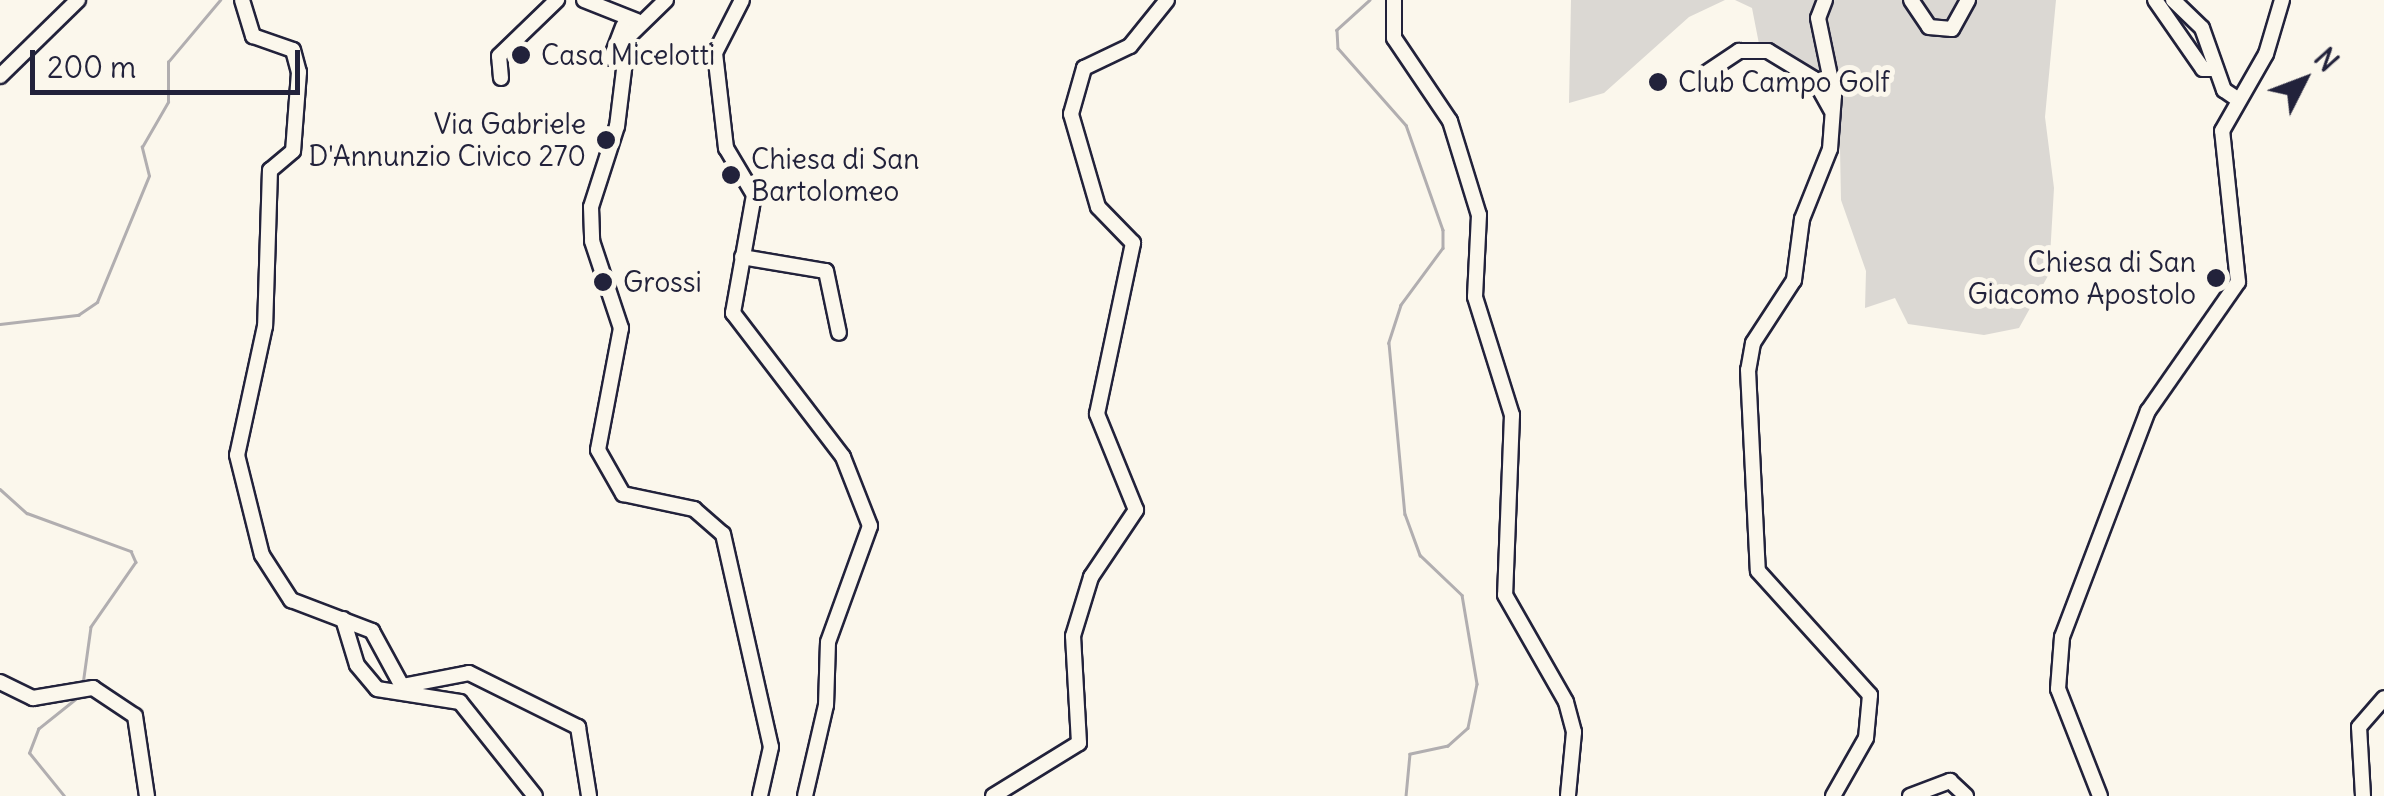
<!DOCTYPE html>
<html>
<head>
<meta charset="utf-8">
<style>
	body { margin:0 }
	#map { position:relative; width:2384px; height:796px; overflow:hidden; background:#fbf7ec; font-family:Delius,sans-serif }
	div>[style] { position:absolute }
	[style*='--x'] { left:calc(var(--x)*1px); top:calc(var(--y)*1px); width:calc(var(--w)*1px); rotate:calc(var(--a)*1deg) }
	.green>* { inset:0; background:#dbd8d3 }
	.stream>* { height:2.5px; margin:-1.25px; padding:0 1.25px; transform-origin:1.25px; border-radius:1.25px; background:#b1aeb0 }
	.roads { filter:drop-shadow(2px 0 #22223b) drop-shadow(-2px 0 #22223b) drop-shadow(0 2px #22223b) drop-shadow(0 -2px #22223b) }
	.minor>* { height:14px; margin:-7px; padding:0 7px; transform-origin:7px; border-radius:7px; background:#fbf7ec }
	.dots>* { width:28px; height:28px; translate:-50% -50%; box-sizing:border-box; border:5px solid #fbf7ec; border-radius:50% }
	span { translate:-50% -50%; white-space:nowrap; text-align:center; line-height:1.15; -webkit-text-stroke:10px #fbf7ec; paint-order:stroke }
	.poi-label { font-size:28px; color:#22223b }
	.left { translate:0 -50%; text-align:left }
	.right { translate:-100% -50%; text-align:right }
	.north { position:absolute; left:2254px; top:30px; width:100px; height:100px; -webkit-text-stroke:8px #fbf7ec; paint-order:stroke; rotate:48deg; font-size:28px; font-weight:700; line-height:40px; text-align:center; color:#22223b }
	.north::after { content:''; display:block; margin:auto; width:35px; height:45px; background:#22223b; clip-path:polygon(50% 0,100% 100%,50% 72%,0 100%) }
	.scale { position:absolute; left:30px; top:50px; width:270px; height:45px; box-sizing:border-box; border:5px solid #22223b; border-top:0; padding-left:12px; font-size:30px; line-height:35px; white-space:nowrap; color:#22223b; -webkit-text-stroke:8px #fbf7ec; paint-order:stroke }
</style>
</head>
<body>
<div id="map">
	<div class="green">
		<i style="clip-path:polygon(1571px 0,1725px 0,1689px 17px,1604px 93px,1569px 103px)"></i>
		<i style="clip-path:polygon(1735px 0,2056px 0,2045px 117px,2054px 188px,2049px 274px,2019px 328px,1984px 335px,1908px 324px,1895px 298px,1865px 308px,1866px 271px,1841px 200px,1839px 96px,1793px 56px,1759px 44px,1752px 8px)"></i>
	</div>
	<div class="stream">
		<i style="--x:1370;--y:0;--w:45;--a:137.7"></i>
		<i style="--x:1337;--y:30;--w:18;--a:87"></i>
		<i style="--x:1338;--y:48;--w:103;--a:48.6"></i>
		<i style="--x:1406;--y:125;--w:111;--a:70.6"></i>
		<i style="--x:1443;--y:230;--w:18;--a:90"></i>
		<i style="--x:1443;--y:248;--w:71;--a:126.4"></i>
		<i style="--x:1401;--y:305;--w:40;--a:108"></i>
		<i style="--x:1389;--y:343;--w:172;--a:84.7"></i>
		<i style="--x:1405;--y:514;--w:44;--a:69.9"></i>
		<i style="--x:1420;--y:555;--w:58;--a:43.6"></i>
		<i style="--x:1462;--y:595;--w:90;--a:80.4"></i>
		<i style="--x:1477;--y:684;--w:45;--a:101.6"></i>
		<i style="--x:1468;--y:728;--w:27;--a:138"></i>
		<i style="--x:1448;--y:746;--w:39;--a:168"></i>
		<i style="--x:1410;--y:754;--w:42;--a:95.4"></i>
		<i style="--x:0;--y:324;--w:79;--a:-6.6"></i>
		<i style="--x:78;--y:315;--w:23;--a:-34"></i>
		<i style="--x:97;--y:302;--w:136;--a:-67.6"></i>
		<i style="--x:149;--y:176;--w:30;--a:-104"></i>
		<i style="--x:142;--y:147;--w:52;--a:-60"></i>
		<i style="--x:168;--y:102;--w:40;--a:-90"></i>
		<i style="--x:168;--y:62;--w:81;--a:-50"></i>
		<i style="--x:0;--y:489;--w:36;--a:42"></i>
		<i style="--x:27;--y:513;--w:111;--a:20.1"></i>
		<i style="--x:131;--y:551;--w:12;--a:66"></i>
		<i style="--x:136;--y:562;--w:79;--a:124.7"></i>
		<i style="--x:91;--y:627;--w:59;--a:97.9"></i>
		<i style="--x:64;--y:796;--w:55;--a:-129.1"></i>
		<i style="--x:29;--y:753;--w:26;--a:-69"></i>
		<i style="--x:38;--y:729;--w:51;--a:-38.7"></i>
	</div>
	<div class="roads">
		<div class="minor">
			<i style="--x:242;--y:0;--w:38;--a:73"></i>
			<i style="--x:253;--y:36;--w:42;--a:19.3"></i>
			<i style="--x:293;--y:50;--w:23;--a:75"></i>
			<i style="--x:299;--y:72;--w:79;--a:94.3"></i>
			<i style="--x:293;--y:151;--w:30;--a:140"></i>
			<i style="--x:270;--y:170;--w:156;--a:91.8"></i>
			<i style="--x:265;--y:326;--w:132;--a:102.2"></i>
			<i style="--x:237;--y:455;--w:103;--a:76"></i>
			<i style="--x:262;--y:555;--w:54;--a:57.2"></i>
			<i style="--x:291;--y:600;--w:87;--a:20.9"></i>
			<i style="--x:372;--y:631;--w:63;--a:61.4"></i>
			<i style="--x:402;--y:686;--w:68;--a:-11"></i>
			<i style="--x:469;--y:673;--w:122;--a:26.4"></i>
			<i style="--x:578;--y:727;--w:70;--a:80.9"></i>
			<i style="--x:584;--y:0;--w:57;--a:21.6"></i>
			<i style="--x:666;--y:0;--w:53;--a:135.8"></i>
			<i style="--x:628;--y:37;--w:90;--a:97"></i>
			<i style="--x:617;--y:126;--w:85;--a:107.8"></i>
			<i style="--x:591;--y:207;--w:34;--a:88"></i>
			<i style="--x:592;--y:241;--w:92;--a:71.6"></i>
			<i style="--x:621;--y:328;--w:124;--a:100.7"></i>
			<i style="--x:598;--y:450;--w:51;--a:60.4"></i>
			<i style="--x:623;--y:494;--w:73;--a:11.9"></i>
			<i style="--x:694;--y:509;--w:38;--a:41"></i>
			<i style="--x:723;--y:534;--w:218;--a:77.3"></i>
			<i style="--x:771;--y:747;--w:50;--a:102.7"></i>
			<i style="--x:742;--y:0;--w:59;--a:117"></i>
			<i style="--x:715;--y:53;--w:96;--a:83.4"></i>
			<i style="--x:726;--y:148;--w:55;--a:59.2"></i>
			<i style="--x:754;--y:195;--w:120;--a:100.1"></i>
			<i style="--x:733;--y:313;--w:181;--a:52.6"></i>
			<i style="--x:843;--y:457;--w:74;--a:68.6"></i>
			<i style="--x:870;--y:526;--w:123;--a:109.9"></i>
			<i style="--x:828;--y:642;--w:63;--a:91.8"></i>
			<i style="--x:826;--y:705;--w:93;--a:103"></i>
			<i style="--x:1394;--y:0;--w:38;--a:90"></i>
			<i style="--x:1394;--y:38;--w:100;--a:56"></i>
			<i style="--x:1450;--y:121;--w:98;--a:72.9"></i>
			<i style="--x:1479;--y:215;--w:82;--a:92.8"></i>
			<i style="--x:1475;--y:297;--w:124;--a:72.6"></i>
			<i style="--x:1512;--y:415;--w:180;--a:92.2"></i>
			<i style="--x:1505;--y:595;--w:123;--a:60.3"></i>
			<i style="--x:1566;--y:702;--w:31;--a:75"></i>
			<i style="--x:1574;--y:732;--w:64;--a:95.4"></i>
			<i style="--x:1825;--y:0;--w:19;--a:111"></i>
			<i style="--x:1818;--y:18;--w:79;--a:78.3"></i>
			<i style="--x:1834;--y:95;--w:54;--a:94.2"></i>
			<i style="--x:1830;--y:149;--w:75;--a:111.8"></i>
			<i style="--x:1802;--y:219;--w:62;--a:97.5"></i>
			<i style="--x:1794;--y:280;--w:75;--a:123.1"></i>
			<i style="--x:1753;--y:343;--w:27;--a:100"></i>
			<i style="--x:1748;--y:370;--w:201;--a:87.2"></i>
			<i style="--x:1758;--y:571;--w:167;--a:47.9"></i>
			<i style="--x:1870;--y:695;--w:43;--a:95.3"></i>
			<i style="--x:1866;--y:738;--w:67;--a:119.6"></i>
			<i style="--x:1911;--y:0;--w:32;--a:56"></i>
			<i style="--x:1929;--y:27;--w:23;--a:5"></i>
			<i style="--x:1952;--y:29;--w:33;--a:-61"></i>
			<i style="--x:2155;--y:0;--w:84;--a:55.2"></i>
			<i style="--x:2203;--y:69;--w:13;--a:0"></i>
			<i style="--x:2173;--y:0;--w:40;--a:44"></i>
			<i style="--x:2202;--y:28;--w:66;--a:70.5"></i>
			<i style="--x:2224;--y:90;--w:14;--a:34"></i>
			<i style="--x:611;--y:58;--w:34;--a:-69"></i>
			<i style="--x:0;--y:76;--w:109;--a:-44.3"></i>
			<i style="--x:501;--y:78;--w:22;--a:-95"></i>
			<i style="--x:499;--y:56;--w:81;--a:-44"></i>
			<i style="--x:1691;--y:83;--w:58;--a:-33.7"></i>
			<i style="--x:1739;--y:51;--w:29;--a:0"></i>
			<i style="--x:1768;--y:51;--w:54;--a:31.3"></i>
			<i style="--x:1814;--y:79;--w:35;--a:61"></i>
			<i style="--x:742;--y:257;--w:85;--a:9.5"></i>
			<i style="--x:826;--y:271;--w:63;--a:78.2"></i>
			<i style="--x:343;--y:619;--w:48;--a:73.1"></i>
			<i style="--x:357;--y:665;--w:31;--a:50"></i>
			<i style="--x:377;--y:689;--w:84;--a:8.9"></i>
			<i style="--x:460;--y:702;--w:120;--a:51.4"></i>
			<i style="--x:0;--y:682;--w:37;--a:26"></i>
			<i style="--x:33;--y:698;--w:61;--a:-9.5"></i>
			<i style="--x:93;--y:688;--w:50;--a:33.7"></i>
			<i style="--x:135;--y:716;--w:81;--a:81.5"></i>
			<i style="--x:993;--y:796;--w:101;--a:-31.6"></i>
			<i style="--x:1079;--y:743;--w:107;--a:-93.2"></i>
			<i style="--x:1073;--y:636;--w:62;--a:-73"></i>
			<i style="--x:1091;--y:577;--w:81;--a:-56.1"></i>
			<i style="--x:1136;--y:510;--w:104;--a:-112.1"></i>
			<i style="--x:1097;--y:414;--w:175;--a:-78.1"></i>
			<i style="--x:1133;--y:243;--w:50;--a:-134.2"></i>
			<i style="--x:1098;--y:207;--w:97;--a:-106.2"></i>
			<i style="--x:1071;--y:114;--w:48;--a:-74.2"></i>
			<i style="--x:1084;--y:68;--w:51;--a:-25.6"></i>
			<i style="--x:1130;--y:46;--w:59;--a:-51.2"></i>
			<i style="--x:1910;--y:796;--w:43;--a:-20.6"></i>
			<i style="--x:1950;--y:781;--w:22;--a:43"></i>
			<i style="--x:2100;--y:796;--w:115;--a:-111.4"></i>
			<i style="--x:2058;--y:689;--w:52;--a:-85.6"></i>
			<i style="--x:2062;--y:637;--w:242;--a:-69.2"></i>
			<i style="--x:2148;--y:411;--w:157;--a:-55.1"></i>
			<i style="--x:2238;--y:282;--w:152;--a:-96"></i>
			<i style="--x:2222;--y:131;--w:89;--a:-60.3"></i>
			<i style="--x:2266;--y:54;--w:56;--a:-73.5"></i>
			<i style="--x:2363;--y:796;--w:69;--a:-93.3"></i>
			<i style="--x:2359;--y:727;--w:38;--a:-49"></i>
		</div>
	</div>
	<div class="dots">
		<i style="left:521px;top:55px;background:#22223b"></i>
		<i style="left:1658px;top:82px;background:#22223b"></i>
		<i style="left:606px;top:140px;background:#22223b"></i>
		<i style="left:731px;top:175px;background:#22223b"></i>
		<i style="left:2216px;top:278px;background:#22223b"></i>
		<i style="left:603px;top:282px;background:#22223b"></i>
	</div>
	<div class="poi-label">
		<span class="left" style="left:541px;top:55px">Casa Micelotti</span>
		<span class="left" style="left:1678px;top:82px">Club Campo Golf</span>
		<span class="right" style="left:586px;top:140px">Via Gabriele<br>D'Annunzio Civico 270</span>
		<span class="left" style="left:751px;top:175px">Chiesa di San<br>Bartolomeo</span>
		<span class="right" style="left:2196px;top:278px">Chiesa di San<br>Giacomo Apostolo</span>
		<span class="left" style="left:623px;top:282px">Grossi</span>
	</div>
	<div class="north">N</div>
	<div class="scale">200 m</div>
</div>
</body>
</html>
